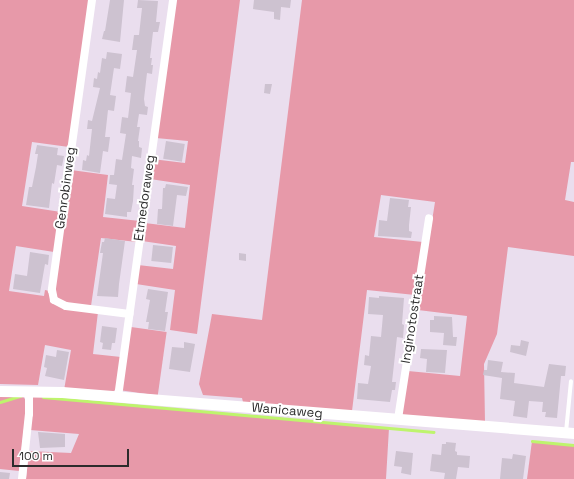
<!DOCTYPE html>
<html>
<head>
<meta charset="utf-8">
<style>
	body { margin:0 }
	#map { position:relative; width:574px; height:479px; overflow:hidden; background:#eadeee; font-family:"Space Grotesk",sans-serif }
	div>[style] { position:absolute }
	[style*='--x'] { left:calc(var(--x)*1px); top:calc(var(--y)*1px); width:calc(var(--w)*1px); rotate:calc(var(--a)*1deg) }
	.green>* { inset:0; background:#e799a9; transform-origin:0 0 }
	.stream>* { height:2.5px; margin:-1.25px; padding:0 1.25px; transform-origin:1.25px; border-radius:1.25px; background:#bef46d }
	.building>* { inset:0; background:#cdc2d0; transform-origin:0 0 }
	.service>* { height:4px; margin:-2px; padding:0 2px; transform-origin:2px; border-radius:2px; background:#fff }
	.minor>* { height:8px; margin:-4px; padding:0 4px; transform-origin:4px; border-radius:4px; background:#fff }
	.tertiary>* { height:11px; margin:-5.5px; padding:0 5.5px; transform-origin:5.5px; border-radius:5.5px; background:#fff }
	span { translate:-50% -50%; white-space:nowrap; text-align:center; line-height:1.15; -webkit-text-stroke:4px #fff; paint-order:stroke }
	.street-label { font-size:13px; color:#2c2c2c }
	.scale { position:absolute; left:12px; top:449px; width:117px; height:18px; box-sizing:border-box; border:2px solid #2c2c2c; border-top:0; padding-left:5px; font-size:12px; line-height:14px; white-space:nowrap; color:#2c2c2c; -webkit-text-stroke:3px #fff; paint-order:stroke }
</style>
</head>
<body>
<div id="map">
	<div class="green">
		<i style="clip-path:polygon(0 0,90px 0,69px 147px,32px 142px,22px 206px,61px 212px,54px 252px,16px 246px,9px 291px,44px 296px,45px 290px,50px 291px,52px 301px,98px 312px,93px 354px,121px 357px,116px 389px,113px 392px,64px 390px,71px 350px,45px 345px,38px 385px,0 384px)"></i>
		<i style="clip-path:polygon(175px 0,240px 0,197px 334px,170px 330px,175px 290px,136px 284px,138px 265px,173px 269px,176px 246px,142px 241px,145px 223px,185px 228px,190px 185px,150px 179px,152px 159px,185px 163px,188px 141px,156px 138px)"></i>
		<i style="clip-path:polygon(302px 0,574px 0,574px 162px,571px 162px,565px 200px,574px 202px,574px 256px,508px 247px,497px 334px,484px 364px,485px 422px,403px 415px,401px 412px,408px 371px,460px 376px,467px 316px,418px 310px,435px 202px,381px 195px,374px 237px,423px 242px,415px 295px,367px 290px,352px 411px,243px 402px,242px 398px,203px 395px,199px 384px,212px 314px,262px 320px)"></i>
		<i style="clip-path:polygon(71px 170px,108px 175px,103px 217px,140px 221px,137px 242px,101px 238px,91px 306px,65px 303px,57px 298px,54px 289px)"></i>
		<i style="left:131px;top:327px;width:36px;height:64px;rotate:8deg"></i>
		<i style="clip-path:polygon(0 394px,22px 394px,27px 403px,19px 471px,0 469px)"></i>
		<i style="clip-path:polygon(32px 396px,389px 428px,386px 479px,26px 479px,29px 451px,71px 453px,79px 434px,30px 430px)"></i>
		<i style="clip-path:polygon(532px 441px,574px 445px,574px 479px,527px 479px)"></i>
	</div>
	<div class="stream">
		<i style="--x:43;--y:397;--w:392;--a:5.1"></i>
		<i style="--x:0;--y:402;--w:21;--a:-17"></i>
		<i style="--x:532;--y:441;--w:42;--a:5.4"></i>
	</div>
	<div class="building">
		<i style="clip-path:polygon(110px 0,124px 0,120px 42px,102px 39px,104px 31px,105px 31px)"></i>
		<i style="clip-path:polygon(138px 0,158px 1px,156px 22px,160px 22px,158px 32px,153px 32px,150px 58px,152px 58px,151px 65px,153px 65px,152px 74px,147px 73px,144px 99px,145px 106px,148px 107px,147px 115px,139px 114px,137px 127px,140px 127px,138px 141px,139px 141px,139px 147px,142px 148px,141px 158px,132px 156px,131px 168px,134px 169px,132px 185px,134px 185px,133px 201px,131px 212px,127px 212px,127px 217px,105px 214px,107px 198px,115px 199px,117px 185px,109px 184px,110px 175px,114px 175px,116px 159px,122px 160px,126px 134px,120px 133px,122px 117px,128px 118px,131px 93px,125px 92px,127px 76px,133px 77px,137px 50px,132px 50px,134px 35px,139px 35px,142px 8px,137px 8px)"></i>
		<i style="clip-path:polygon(254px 0,291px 0,290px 8px,281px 7px,280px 20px,274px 19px,274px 12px,253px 9px)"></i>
		<i style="clip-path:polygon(107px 52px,122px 54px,120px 69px,114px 68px,110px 95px,116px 96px,114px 111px,108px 110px,105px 137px,110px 137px,108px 152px,103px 151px,100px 173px,82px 170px,83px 160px,86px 161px,87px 155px,89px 156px,92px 129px,87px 129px,88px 120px,92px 121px,100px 88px,93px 87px,94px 78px,97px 79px,98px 72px,100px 73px,102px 58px,106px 59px)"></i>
		<i style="clip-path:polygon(265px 84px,272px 84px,270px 94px,264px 93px)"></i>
		<i style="left:166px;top:141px;width:19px;height:18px;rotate:9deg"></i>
		<i style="clip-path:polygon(37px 145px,58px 148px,57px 155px,64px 156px,62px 166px,57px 165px,54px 184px,52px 183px,49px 208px,26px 205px,29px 187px,32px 187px,36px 167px,38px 154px,35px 154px)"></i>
		<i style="clip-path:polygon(166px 184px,188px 187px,186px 196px,177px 195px,173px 226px,157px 224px,158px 209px,162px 209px,163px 188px,165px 188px)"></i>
		<i style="clip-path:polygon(390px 198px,409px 200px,408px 207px,411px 207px,409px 225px,409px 231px,412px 232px,411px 238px,378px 236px,379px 220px,387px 221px)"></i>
		<i style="clip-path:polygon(105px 238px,125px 241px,119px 284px,118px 297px,97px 296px,103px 253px,100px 253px,102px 242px,104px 242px)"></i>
		<i style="left:153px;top:245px;width:20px;height:16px;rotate:6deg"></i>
		<i style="clip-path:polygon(30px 252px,49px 255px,48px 265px,45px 264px,40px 293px,13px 289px,15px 274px,27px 276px)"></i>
		<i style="clip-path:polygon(239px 253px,246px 254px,246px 261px,239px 260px)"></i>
		<i style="clip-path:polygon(148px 289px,168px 292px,165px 312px,168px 312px,165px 331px,148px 329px,149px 322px,146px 322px,150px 300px,146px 299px)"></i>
		<i style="clip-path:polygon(379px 296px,404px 298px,402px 324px,404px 325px,403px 338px,397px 337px,392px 382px,396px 382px,395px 390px,392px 390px,390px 402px,357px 399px,358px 383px,368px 384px,371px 366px,364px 365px,365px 355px,369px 356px,371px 336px,381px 337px,383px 315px,368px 314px,369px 297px,379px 298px)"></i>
		<i style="clip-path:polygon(434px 316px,452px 317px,453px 337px,457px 337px,456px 346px,443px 345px,444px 333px,430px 332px,430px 320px,434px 320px)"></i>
		<i style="clip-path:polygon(102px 326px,117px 328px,115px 343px,112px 343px,111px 350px,102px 349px,103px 343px,100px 342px)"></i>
		<i style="clip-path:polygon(521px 340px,529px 342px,526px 356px,510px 352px,511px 345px,520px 346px)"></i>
		<i style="clip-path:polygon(184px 342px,195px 344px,190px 372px,169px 369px,172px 347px,184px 348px)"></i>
		<i style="clip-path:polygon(421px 349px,447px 350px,445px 373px,426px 372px,427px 359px,420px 358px)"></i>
		<i style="clip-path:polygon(57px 350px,69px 352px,64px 380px,45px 376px,47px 368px,44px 367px,46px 355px,56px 357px)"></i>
		<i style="clip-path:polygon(488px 360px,503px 362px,501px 372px,515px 373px,514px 383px,544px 387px,549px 364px,566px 366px,565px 376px,561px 376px,557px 418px,545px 417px,546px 412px,542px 412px,543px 402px,529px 401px,527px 418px,513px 416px,515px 401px,500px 399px,502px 378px,483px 375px,484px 370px,487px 370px)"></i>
		<i style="clip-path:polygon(38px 432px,65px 434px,65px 447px,40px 448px)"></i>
		<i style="clip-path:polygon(446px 442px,456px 443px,455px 451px,457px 452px,457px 455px,470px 456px,469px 468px,458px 467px,456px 479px,444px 479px,445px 473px,430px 471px,432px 454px,441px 455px,442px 444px,446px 444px)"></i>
		<i style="clip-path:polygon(396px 451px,413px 453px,411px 475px,401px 473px,402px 467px,394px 466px)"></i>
		<i style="clip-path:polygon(513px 454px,526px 456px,523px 479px,500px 479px,502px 458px,512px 459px)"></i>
		<i style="clip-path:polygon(0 472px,10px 473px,9px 479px,0 479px)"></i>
	</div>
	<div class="service">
		<i style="--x:566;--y:432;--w:51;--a:-84.4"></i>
	</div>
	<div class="minor">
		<i style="--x:92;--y:0;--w:293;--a:97.9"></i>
		<i style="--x:52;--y:290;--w:10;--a:79"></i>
		<i style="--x:54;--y:300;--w:13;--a:27"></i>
		<i style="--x:66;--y:306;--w:64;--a:7.1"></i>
		<i style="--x:118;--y:397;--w:401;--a:-82.1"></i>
		<i style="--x:398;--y:419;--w:203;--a:-81.2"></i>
		<i style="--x:22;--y:479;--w:65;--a:-83.9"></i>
		<i style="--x:29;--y:414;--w:23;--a:-90"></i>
	</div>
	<div class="tertiary">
		<i style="--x:0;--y:391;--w:62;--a:0.9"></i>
		<i style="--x:62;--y:392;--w:514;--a:4.58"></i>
	</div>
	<div class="street-label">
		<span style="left:66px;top:188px;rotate:-82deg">Genrobinweg</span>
		<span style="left:145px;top:198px;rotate:-82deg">Etmedoraweg</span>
		<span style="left:413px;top:319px;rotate:-81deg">Inginotostraat</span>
		<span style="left:287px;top:411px;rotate:5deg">Wanicaweg</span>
	</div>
	<div class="scale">100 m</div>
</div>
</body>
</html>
